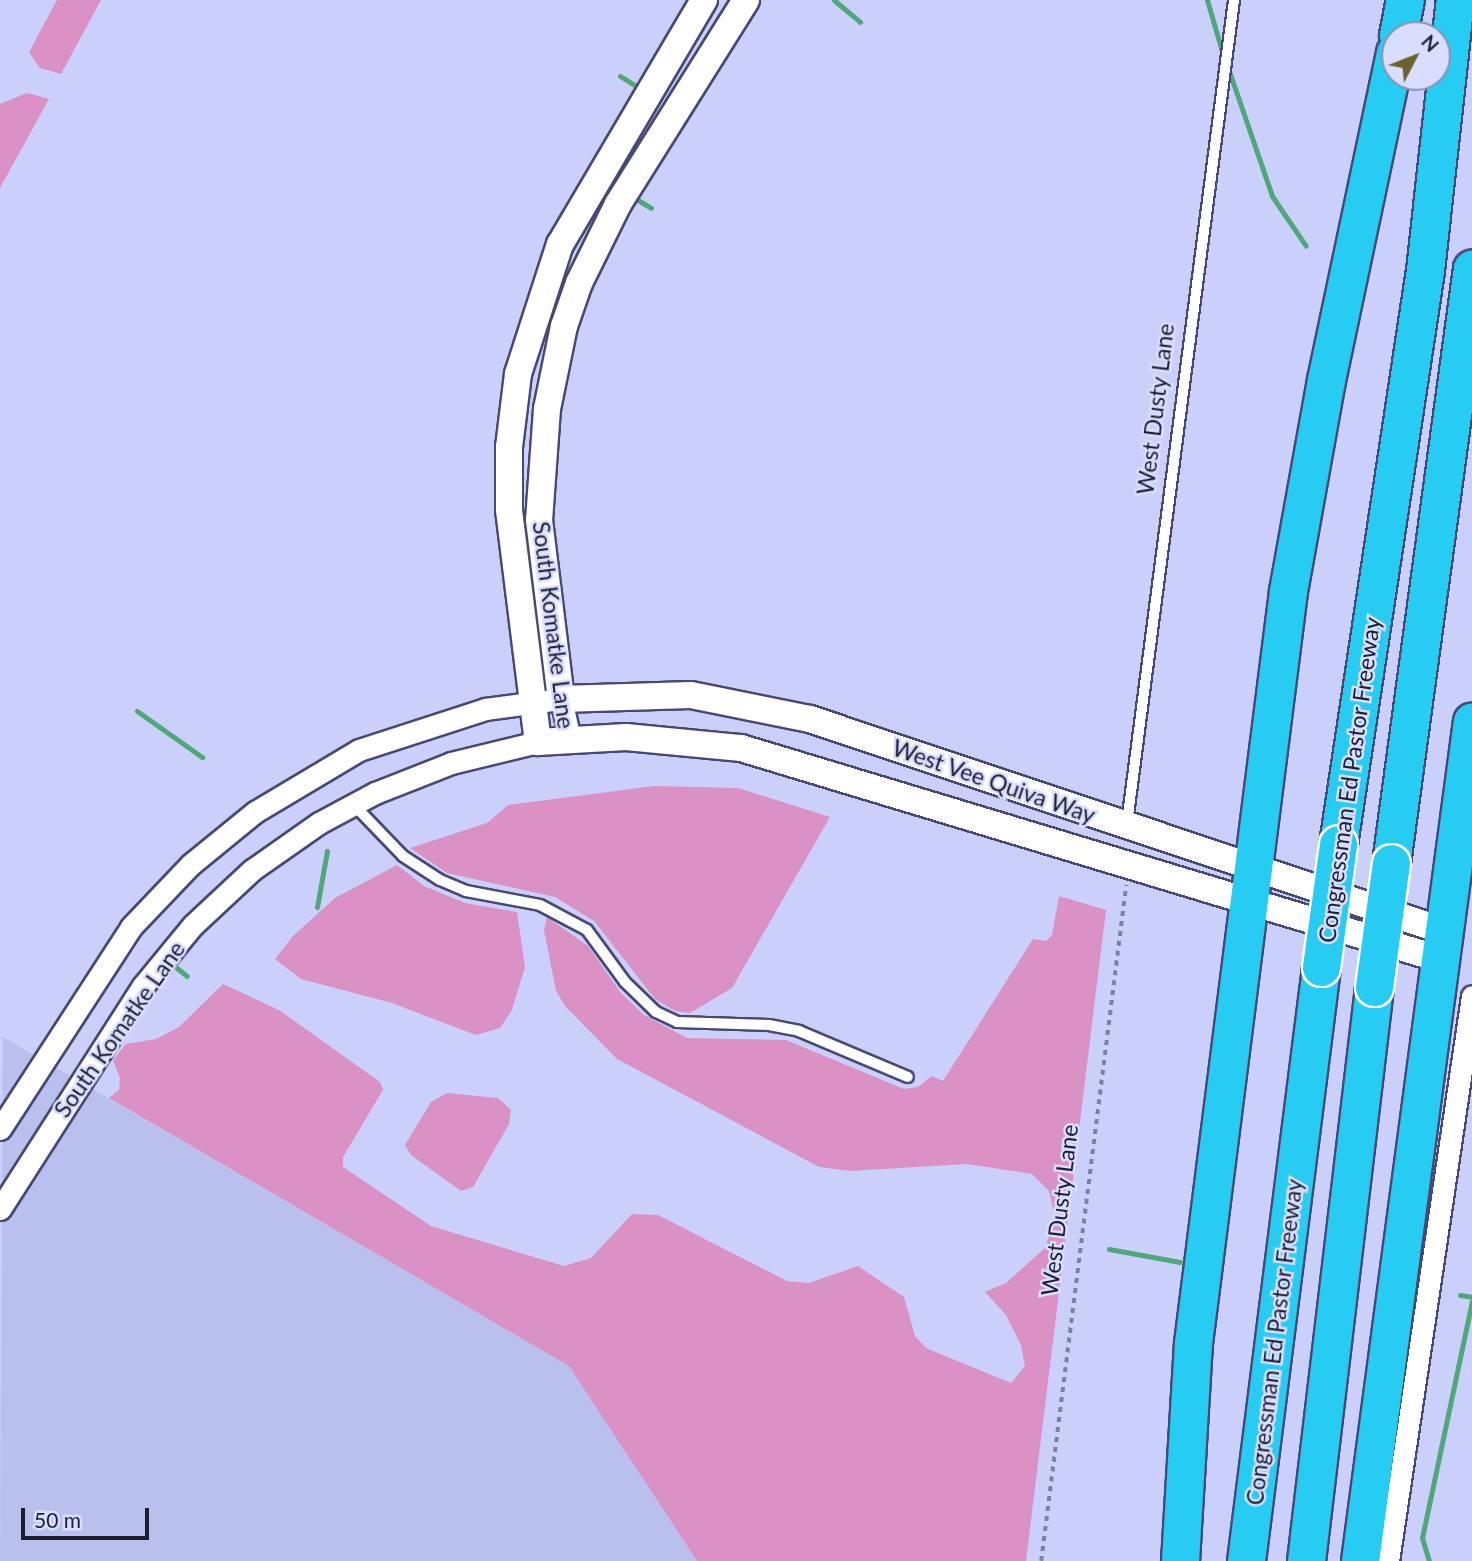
<!DOCTYPE html>
<html>
<head>
<meta charset="utf-8">
<style>
	body { margin:0 }
	#map { position:relative; width:1472px; height:1561px; overflow:hidden; background:#cbd0fa; font-family:Lato,sans-serif }
	div>[style] { position:absolute }
	[style*='--x'] { left:calc(var(--x)*1px); top:calc(var(--y)*1px); width:calc(var(--w)*1px); rotate:calc(var(--a)*1deg) }
	.built>* { inset:0; background:#bac0ee }
	.green>* { inset:0; background:#da91c3 }
	.stream>* { height:5px; margin:-2.5px; padding:0 2.5px; transform-origin:2.5px; border-radius:2.5px; background:#4ea87a }
	.path>* { height:3.5px; margin-top:-1.75px; transform-origin:0; background:repeating-linear-gradient(90deg,#7d81a1 0 5px,transparent 0 10px) }
	.roads { filter:drop-shadow(2px 0 #464975) drop-shadow(-2px 0 #464975) drop-shadow(0 2px #464975) drop-shadow(0 -2px #464975) }
	.service>* { height:10px; margin:-5px; padding:0 5px; transform-origin:5px; border-radius:5px; background:#fff }
	.minor>* { height:21px; margin:-10.5px; padding:0 10.5px; transform-origin:10.5px; border-radius:10.5px; background:#fff }
	.tertiary>* { height:26px; margin:-13px; padding:0 13px; transform-origin:13px; border-radius:13px; background:#fff }
	.motorway>* { height:37px; margin:-18.5px; padding:0 18.5px; transform-origin:18.5px; border-radius:18.5px; background:#27ccf3 }
	.bridges { filter:drop-shadow(2px 0 #fff) drop-shadow(-2px 0 #fff) drop-shadow(0 2px #fff) drop-shadow(0 -2px #fff) }
	.motorway-bridge>* { height:37px; margin:-18.5px; padding:0 18.5px; transform-origin:18.5px; border-radius:18.5px; background:#27ccf3 }
	span { translate:-50% -50%; white-space:nowrap; text-align:center; line-height:1.15; -webkit-text-stroke:5px #dadefe; paint-order:stroke }
	.street-label { font-size:23px; color:#1c1e31 }
	.north { position:absolute; left:1381px; top:21px; width:70px; height:70px; box-sizing:border-box; background:#dadefe; border:2px solid #8e91ac; border-radius:50%; rotate:48deg; font-size:19px; font-weight:700; line-height:28px; text-align:center; color:#1c1e31 }
	.north::after { content:''; display:block; margin:auto; width:24px; height:32px; background:#6c622f; clip-path:polygon(50% 0,100% 100%,50% 72%,0 100%) }
	.scale { position:absolute; left:21px; top:1508px; width:128px; height:32px; box-sizing:border-box; border:4px solid #1c1e31; border-top:0; padding-left:9px; font-size:21px; line-height:24px; white-space:nowrap; color:#1c1e31; -webkit-text-stroke:5px #dadefe; paint-order:stroke }
</style>
</head>
<body>
<div id="map">
	<div class="built">
		<i style="clip-path:polygon(3px 1037px,569px 1366px,697px 1561px,0 1561px)"></i>
	</div>
	<div class="green">
		<i style="clip-path:polygon(57px 0,101px 0,61px 74px,40px 68px,29px 52px)"></i>
		<i style="clip-path:polygon(27px 93px,49px 99px,0 188px,0 104px)"></i>
		<i style="clip-path:polygon(654px 786px,738px 788px,830px 817px,732px 988px,690px 1013px,675px 1011px,655px 999px,594px 921px,555px 897px,447px 873px,410px 848px,487px 823px,508px 805px)"></i>
		<i style="clip-path:polygon(397px 865px,424px 886px,465px 903px,517px 912px,525px 967px,512px 1010px,500px 1028px,476px 1035px,392px 1003px,301px 979px,275px 959px,293px 936px,335px 898px)"></i>
		<i style="clip-path:polygon(1059px 896px,1106px 910px,1026px 1561px,697px 1561px,569px 1366px,109px 1098px,119px 1090px,120px 1078px,113px 1060px,126px 1044px,156px 1039px,179px 1027px,223px 984px,279px 1010px,380px 1082px,383px 1090px,343px 1157px,343px 1167px,431px 1226px,564px 1266px,591px 1258px,632px 1214px,658px 1215px,787px 1281px,809px 1283px,858px 1266px,904px 1297px,915px 1336px,926px 1348px,1011px 1383px,1025px 1366px,1021px 1345px,1006px 1315px,985px 1292px,1006px 1283px,1045px 1248px,1055px 1217px,1049px 1191px,1032px 1174px,967px 1164px,850px 1171px,819px 1167px,617px 1059px,565px 1006px,556px 991px,544px 930px,547px 917px,588px 946px,621px 993px,644px 1015px,687px 1038px,786px 1040px,904px 1089px,918px 1087px,932px 1076px,943px 1081px,1033px 939px,1046px 941px,1052px 935px)"></i>
		<i style="clip-path:polygon(447px 1093px,498px 1098px,511px 1110px,509px 1124px,473px 1187px,461px 1191px,411px 1155px,405px 1145px,431px 1102px)"></i>
	</div>
	<div class="stream">
		<i style="--x:834;--y:0;--w:34;--a:40"></i>
		<i style="--x:1207;--y:0;--w:60;--a:73.7"></i>
		<i style="--x:1228;--y:68;--w:135;--a:71"></i>
		<i style="--x:1272;--y:196;--w:60;--a:55.8"></i>
		<i style="--x:620;--y:76;--w:22;--a:32"></i>
		<i style="--x:633;--y:197;--w:21;--a:31"></i>
		<i style="--x:137;--y:711;--w:80;--a:35.3"></i>
		<i style="--x:317;--y:907;--w:57;--a:-79.9"></i>
		<i style="--x:172;--y:964;--w:19;--a:39"></i>
		<i style="--x:1109;--y:1249;--w:72;--a:10.4"></i>
		<i style="--x:1460;--y:1295;--w:12;--a:9"></i>
		<i style="--x:1429;--y:1561;--w:24;--a:-107"></i>
		<i style="--x:1422;--y:1538;--w:242;--a:-78.1"></i>
	</div>
	<div class="path">
		<i style="--x:1041;--y:1561;--w:681;--a:-82.83"></i>
	</div>
	<div class="roads">
		<div class="service">
			<i style="--x:353;--y:804;--w:72;--a:46.1"></i>
			<i style="--x:403;--y:856;--w:44;--a:33"></i>
			<i style="--x:440;--y:880;--w:28;--a:23"></i>
			<i style="--x:466;--y:891;--w:75;--a:10.7"></i>
			<i style="--x:540;--y:905;--w:53;--a:28"></i>
			<i style="--x:587;--y:930;--w:64;--a:53.8"></i>
			<i style="--x:625;--y:982;--w:43;--a:44.1"></i>
			<i style="--x:656;--y:1012;--w:23;--a:25"></i>
			<i style="--x:677;--y:1022;--w:92;--a:1.9"></i>
			<i style="--x:769;--y:1025;--w:31;--a:11"></i>
			<i style="--x:799;--y:1031;--w:118;--a:22.9"></i>
			<i style="--x:1127;--y:823;--w:830;--a:-82.59"></i>
		</div>
		<div class="minor">
			<i style="--x:0;--y:1129;--w:241;--a:-57"></i>
			<i style="--x:131;--y:927;--w:86;--a:-46.4"></i>
			<i style="--x:190;--y:865;--w:84;--a:-39.2"></i>
			<i style="--x:255;--y:812;--w:121;--a:-30.8"></i>
			<i style="--x:359;--y:750;--w:133;--a:-18"></i>
			<i style="--x:485;--y:709;--w:77;--a:-7.5"></i>
			<i style="--x:561;--y:699;--w:41;--a:77.3"></i>
			<i style="--x:0;--y:1209;--w:264;--a:-57.4"></i>
			<i style="--x:142;--y:987;--w:80;--a:-50.6"></i>
			<i style="--x:193;--y:925;--w:81;--a:-43"></i>
			<i style="--x:252;--y:870;--w:82;--a:-35"></i>
			<i style="--x:319;--y:823;--w:64;--a:-28.2"></i>
			<i style="--x:375;--y:793;--w:82;--a:-21.5"></i>
			<i style="--x:451;--y:763;--w:89;--a:-13.6"></i>
			<i style="--x:1388;--y:1561;--w:571;--a:-81.54"></i>
		</div>
		<div class="tertiary">
			<i style="--x:704;--y:0;--w:283;--a:120.5"></i>
			<i style="--x:560;--y:244;--w:137;--a:107.9"></i>
			<i style="--x:518;--y:374;--w:74;--a:97"></i>
			<i style="--x:509;--y:447;--w:63;--a:90"></i>
			<i style="--x:509;--y:510;--w:234;--a:82.9"></i>
			<i style="--x:538;--y:742;--w:88;--a:-3.3"></i>
			<i style="--x:626;--y:737;--w:116;--a:5.5"></i>
			<i style="--x:741;--y:748;--w:730;--a:16.8"></i>
			<i style="--x:746;--y:0;--w:241;--a:122.1"></i>
			<i style="--x:618;--y:204;--w:88;--a:116.3"></i>
			<i style="--x:579;--y:283;--w:46;--a:109.2"></i>
			<i style="--x:564;--y:326;--w:85;--a:101.6"></i>
			<i style="--x:547;--y:409;--w:111;--a:94.1"></i>
			<i style="--x:539;--y:520;--w:180;--a:83"></i>
			<i style="--x:561;--y:699;--w:130;--a:-1.8"></i>
			<i style="--x:691;--y:695;--w:121;--a:11.4"></i>
			<i style="--x:810;--y:719;--w:669;--a:18.49"></i>
		</div>
		<div class="motorway">
			<i style="--x:1398;--y:35;--w:36;--a:-79"></i>
			<i style="--x:1338;--y:844;--w:581;--a:-81.38"></i>
			<i style="--x:1425;--y:270;--w:272;--a:-83.7"></i>
			<i style="--x:1391;--y:863;--w:600;--a:-82.25"></i>
			<i style="--x:1180;--y:1561;--w:218;--a:-86.6"></i>
			<i style="--x:1193;--y:1343;--w:758;--a:-82.8"></i>
			<i style="--x:1288;--y:591;--w:214;--a:-79.8"></i>
			<i style="--x:1326;--y:380;--w:335;--a:-78.1"></i>
			<i style="--x:1246;--y:1561;--w:599;--a:-82.8"></i>
			<i style="--x:1306;--y:1561;--w:578;--a:-83.24"></i>
			<i style="--x:1360;--y:1561;--w:847;--a:-82.41"></i>
		</div>
	</div>
	<div class="bridges">
		<div class="motorway-bridge">
			<i style="--x:1321;--y:967;--w:124;--a:-82.1"></i>
			<i style="--x:1374;--y:987;--w:125;--a:-82.2"></i>
		</div>
	</div>
	<div class="street-label">
		<span style="left:1155px;top:409px;rotate:-83deg">West Dusty Lane</span>
		<span style="left:554px;top:625px;rotate:83deg">South Komatke Lane</span>
		<span style="left:1349px;top:780px;rotate:-82deg">Congressman Ed Pastor Freeway</span>
		<span style="left:994px;top:781px;rotate:19deg">West Vee Quiva Way</span>
		<span style="left:119px;top:1029px;rotate:-55deg">South Komatke Lane</span>
		<span style="left:1059px;top:1210px;rotate:-83deg">West Dusty Lane</span>
		<span style="left:1274px;top:1342px;rotate:-83deg">Congressman Ed Pastor Freeway</span>
	</div>
	<div class="north">N</div>
	<div class="scale">50 m</div>
</div>
</body>
</html>
